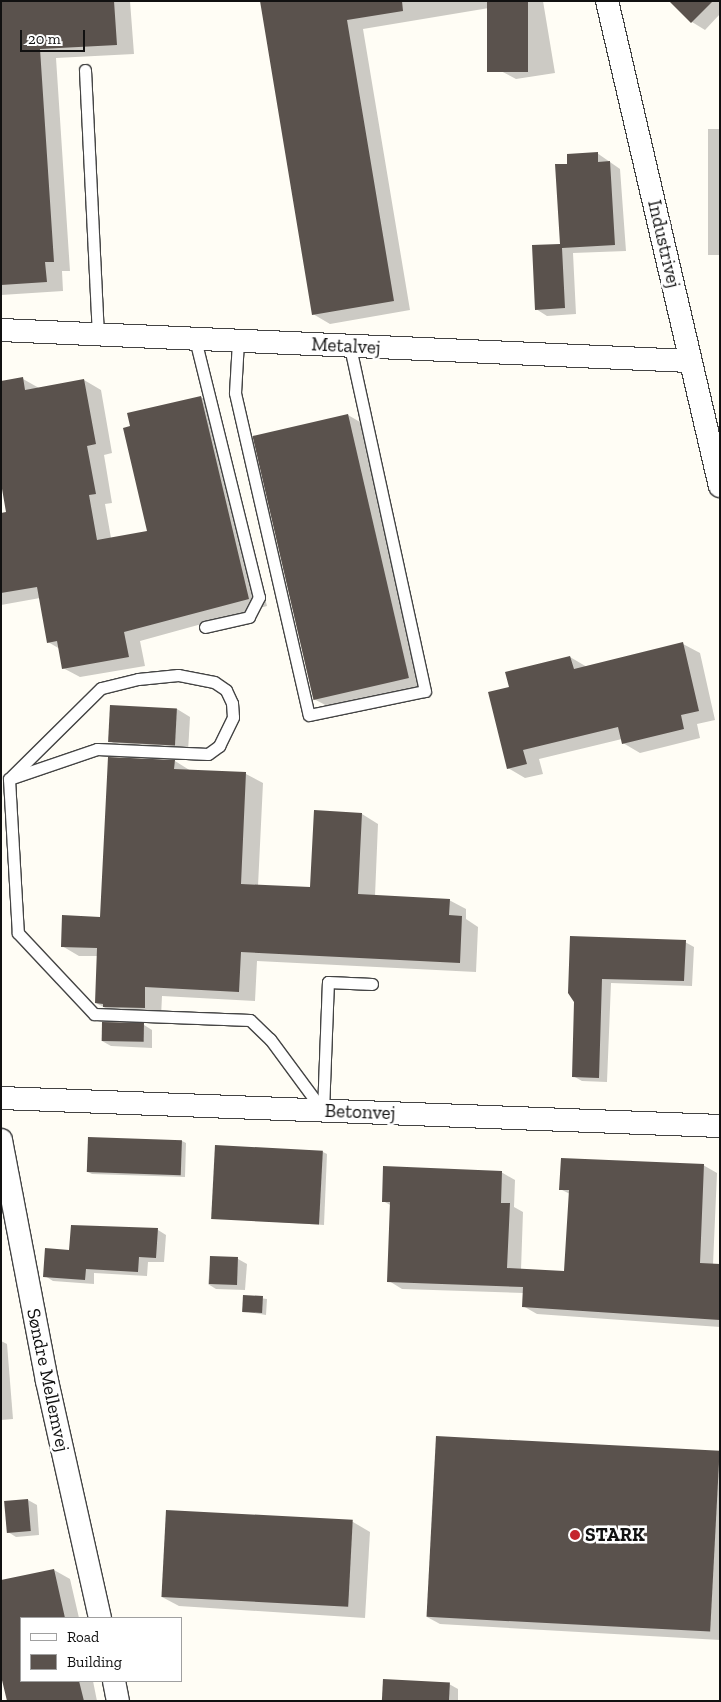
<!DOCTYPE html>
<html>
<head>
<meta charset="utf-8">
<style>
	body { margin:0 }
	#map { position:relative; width:721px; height:1702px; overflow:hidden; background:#fffdf5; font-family:"Zilla Slab",serif }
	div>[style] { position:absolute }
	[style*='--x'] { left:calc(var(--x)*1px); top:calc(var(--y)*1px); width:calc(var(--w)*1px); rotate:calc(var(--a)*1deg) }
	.shadow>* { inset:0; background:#0003; transform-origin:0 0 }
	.building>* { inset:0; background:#5a524d; transform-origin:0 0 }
	.roads { filter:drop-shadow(1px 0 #444) drop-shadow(-1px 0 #444) drop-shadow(0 1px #444) drop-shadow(0 -1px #444) }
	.lane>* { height:11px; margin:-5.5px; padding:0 5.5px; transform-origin:5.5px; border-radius:5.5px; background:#fff }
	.street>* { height:22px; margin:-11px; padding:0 11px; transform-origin:11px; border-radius:11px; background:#fff }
	.dots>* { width:14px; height:14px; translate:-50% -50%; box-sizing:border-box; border:2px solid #fff; border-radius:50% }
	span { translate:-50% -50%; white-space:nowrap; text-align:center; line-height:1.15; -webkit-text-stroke:5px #fff; paint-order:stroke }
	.street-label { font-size:19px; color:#111 }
	.poi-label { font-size:19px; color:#111; font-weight:700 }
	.left { translate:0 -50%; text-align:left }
	.frame { position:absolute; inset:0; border:2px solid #111; pointer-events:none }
	.legend { position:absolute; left:20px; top:1617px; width:162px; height:65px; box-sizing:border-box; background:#fff; border:1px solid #a0a0a0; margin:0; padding:6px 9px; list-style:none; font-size:15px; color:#111 }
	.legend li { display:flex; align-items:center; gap:10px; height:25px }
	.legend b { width:25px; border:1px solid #a0a0a0 }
	.scale { position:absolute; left:20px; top:30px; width:65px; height:22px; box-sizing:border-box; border:2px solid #111; border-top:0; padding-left:6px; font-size:15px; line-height:18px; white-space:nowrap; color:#111; -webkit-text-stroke:4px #fff; paint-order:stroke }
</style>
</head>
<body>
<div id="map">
	<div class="shadow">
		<i style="clip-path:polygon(1px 1px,130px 1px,134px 54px,56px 58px,70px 271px,62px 271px,63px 291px,1px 295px)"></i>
		<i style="clip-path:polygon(261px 1px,543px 1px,555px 73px,516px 79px,499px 70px,489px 8px,363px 29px,410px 310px,330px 324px,313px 314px)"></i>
		<i style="clip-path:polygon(671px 1px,720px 1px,720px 14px,705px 30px,692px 22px)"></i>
		<i style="left:708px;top:129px;width:12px;height:126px"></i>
		<i style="clip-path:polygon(597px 153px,620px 169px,626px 251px,573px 253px,576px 314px,547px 316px,536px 309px,561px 245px,569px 165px)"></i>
		<i style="clip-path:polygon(23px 379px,39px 388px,84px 380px,101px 390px,112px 453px,104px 455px,112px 503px,105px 504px,111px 538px,149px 532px,201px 397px,218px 407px,267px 606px,140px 641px,145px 666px,80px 677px,63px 668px,60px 649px,48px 642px,40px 598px,1px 605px,1px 514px,8px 513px)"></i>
		<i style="clip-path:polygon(348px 415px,365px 425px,424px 687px,331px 708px,314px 699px)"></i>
		<i style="clip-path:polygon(683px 644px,700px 653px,715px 720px,697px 724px,700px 738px,640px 753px,623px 743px,622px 739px,539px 759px,543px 774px,525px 778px,508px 768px,510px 688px,570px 657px,587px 667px)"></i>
		<i style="clip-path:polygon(112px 706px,177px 709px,190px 717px,188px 752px,123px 749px,110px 741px)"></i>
		<i style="clip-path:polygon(175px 761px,191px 771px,246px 774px,263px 783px,258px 886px,311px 889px,362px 814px,378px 824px,375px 896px,449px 900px,466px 909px,466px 919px,478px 927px,476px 972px,257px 961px,255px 1001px,162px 996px,161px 1017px,113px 1012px,96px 1003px,98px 956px,79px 956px,62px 946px,101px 918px)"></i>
		<i style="clip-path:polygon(685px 942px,694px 947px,692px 986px,611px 983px,607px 1082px,582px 1081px,573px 1076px,576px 1001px,569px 993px)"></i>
		<i style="clip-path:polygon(144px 1025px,152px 1030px,152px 1048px,111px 1046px,102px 1041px)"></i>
		<i style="clip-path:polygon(89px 1138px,182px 1141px,186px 1143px,185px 1177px,92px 1174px,88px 1172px)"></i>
		<i style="clip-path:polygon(323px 1152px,327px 1154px,324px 1225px,213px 1218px)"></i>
		<i style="clip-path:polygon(703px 1165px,717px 1173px,713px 1265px,720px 1265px,720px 1327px,537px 1314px,523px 1306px,524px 1293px,402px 1289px,389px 1281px,392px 1206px,383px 1201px,501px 1172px,515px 1180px,514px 1207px,523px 1212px,521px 1270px,565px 1272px,570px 1194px,560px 1189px)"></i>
		<i style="clip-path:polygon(158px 1230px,166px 1235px,164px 1262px,148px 1262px,147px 1276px,94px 1273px,94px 1284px,53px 1281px,45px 1276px,70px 1251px)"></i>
		<i style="clip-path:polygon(211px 1257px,238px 1259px,247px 1264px,245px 1290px,216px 1289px,208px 1284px)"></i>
		<i style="clip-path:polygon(244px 1296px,267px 1299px,266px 1315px,243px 1311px)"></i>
		<i style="clip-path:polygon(1px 1341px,7px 1344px,13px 1419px,1px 1420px)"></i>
		<i style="clip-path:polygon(720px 1453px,720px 1640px,440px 1624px,427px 1617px)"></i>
		<i style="clip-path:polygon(28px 1500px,37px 1505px,39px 1535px,16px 1537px,8px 1532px)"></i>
		<i style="clip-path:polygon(167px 1511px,353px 1522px,370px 1532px,365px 1618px,179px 1606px,162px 1597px)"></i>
		<i style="clip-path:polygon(54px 1570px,70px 1579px,79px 1618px,21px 1618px,21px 1681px,93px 1681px,97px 1701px,8px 1701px,1px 1582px)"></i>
		<i style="clip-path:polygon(449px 1684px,458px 1689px,458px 1701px,383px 1701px)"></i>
	</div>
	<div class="building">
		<i style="clip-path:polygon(1px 1px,114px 1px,117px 45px,40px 49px,54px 262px,45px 262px,47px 282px,1px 285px)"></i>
		<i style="clip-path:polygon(260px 1px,402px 1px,403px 11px,347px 20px,394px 301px,312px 315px)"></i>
		<i style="left:487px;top:1px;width:41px;height:71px"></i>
		<i style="clip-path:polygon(669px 1px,713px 1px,691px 23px)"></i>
		<i style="clip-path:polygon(598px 152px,598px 162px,610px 161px,615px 245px,562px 248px,565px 308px,535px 310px,532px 245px,560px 244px,555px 164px,567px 164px,567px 154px)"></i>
		<i style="clip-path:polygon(23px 377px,25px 390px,84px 379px,96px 444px,87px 446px,96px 494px,89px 495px,97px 540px,147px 531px,123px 428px,130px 426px,127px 413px,201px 396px,249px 599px,124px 632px,129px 657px,62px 669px,57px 641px,47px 643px,37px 587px,1px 593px,1px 513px,6px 512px,1px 483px,1px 381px)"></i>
		<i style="left:348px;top:414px;width:271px;height:98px;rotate:77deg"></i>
		<i style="clip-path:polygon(683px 642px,699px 711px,681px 715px,684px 729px,622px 744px,618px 727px,523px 750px,527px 764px,507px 769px,488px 692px,509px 687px,505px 672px,570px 656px,574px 669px)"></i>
		<i style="left:110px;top:705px;width:67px;height:37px;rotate:3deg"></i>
		<i style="clip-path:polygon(108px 757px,175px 760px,174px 769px,246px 772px,241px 884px,310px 887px,314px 810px,362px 813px,358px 894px,450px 899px,449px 915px,462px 916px,460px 963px,241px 952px,239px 992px,145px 987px,145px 1008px,103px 1007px,103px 1004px,95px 1003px,97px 948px,61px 947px,62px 915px,100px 917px)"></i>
		<i style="clip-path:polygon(570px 936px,686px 940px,684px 981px,602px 979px,599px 1078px,572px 1077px,574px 1002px,568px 993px)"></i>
		<i style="left:102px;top:1022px;width:42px;height:19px;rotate:1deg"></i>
		<i style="left:88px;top:1137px;width:94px;height:35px;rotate:2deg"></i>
		<i style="left:215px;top:1145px;width:108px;height:74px;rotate:3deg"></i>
		<i style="clip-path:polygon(561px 1158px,704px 1164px,700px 1263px,720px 1264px,720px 1320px,522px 1307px,523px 1287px,387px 1282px,390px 1202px,382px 1202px,383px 1166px,502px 1171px,501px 1203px,510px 1203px,507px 1268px,564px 1271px,569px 1190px,559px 1190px)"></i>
		<i style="clip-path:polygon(71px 1225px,158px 1228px,156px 1258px,139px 1257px,138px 1272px,86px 1269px,85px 1280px,43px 1277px,45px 1248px,69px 1250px)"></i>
		<i style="left:210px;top:1256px;width:28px;height:28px;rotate:2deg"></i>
		<i style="left:243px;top:1295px;width:20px;height:17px;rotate:3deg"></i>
		<i style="left:436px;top:1436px;width:284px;height:181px;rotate:3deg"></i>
		<i style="left:28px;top:1499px;width:32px;height:24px;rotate:85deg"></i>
		<i style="left:166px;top:1510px;width:187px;height:87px;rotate:3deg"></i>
		<i style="clip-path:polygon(54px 1569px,65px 1618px,21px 1618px,21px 1681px,79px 1681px,84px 1701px,7px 1701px,1px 1676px,1px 1580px)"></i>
		<i style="left:383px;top:1679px;width:67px;height:22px;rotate:3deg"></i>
	</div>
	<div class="roads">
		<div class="lane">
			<i style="--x:85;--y:70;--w:265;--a:87.2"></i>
			<i style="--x:195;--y:339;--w:266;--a:76.1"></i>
			<i style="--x:259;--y:597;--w:22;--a:117"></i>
			<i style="--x:249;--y:617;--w:45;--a:167.2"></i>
			<i style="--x:238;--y:341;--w:52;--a:93.3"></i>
			<i style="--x:235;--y:393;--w:330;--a:77.1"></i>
			<i style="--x:309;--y:715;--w:118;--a:-11.7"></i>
			<i style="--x:425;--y:691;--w:353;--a:-102.3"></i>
			<i style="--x:9;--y:779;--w:93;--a:-18.8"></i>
			<i style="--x:97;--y:749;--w:111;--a:2.6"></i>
			<i style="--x:208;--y:754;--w:14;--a:-36"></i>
			<i style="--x:219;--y:746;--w:32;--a:-64"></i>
			<i style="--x:233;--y:717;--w:14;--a:-94"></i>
			<i style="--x:232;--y:703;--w:14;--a:-115"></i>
			<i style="--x:226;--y:690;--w:14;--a:-146"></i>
			<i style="--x:214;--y:682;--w:37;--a:-169"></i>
			<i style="--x:178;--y:675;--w:40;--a:174.3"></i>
			<i style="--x:138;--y:679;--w:38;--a:166"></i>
			<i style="--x:101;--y:688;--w:129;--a:135.3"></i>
			<i style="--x:9;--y:779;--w:154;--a:86.7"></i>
			<i style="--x:18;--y:933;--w:111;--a:46.8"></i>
			<i style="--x:94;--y:1014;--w:156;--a:2.2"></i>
			<i style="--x:250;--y:1020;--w:28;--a:44"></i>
			<i style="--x:270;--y:1039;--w:89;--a:53.6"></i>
			<i style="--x:323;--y:1111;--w:129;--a:-87.8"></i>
			<i style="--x:328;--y:982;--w:44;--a:2.6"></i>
		</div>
		<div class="street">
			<i style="--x:607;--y:1;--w:498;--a:76.9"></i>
			<i style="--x:1;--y:330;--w:690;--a:2.58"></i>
			<i style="--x:1;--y:1098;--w:720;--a:2.23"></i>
			<i style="--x:1;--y:1140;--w:245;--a:79.2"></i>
			<i style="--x:47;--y:1381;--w:243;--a:77.4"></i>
			<i style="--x:114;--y:1681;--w:20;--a:79"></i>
		</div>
	</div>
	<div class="dots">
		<i style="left:575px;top:1535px;background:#c4262e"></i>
	</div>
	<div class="street-label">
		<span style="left:664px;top:244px;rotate:77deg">Industrivej</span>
		<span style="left:346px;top:346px;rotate:3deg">Metalvej</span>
		<span style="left:360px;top:1112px;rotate:2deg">Betonvej</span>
		<span style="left:48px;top:1380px;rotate:78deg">Søndre Mellemvej</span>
	</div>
	<div class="poi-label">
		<span class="left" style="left:585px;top:1535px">STARK</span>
	</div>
	<div class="frame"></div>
	<ul class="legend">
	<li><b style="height:6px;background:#fff"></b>Road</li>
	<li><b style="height:14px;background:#5a524d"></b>Building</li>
	</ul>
	<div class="scale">20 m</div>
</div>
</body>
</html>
